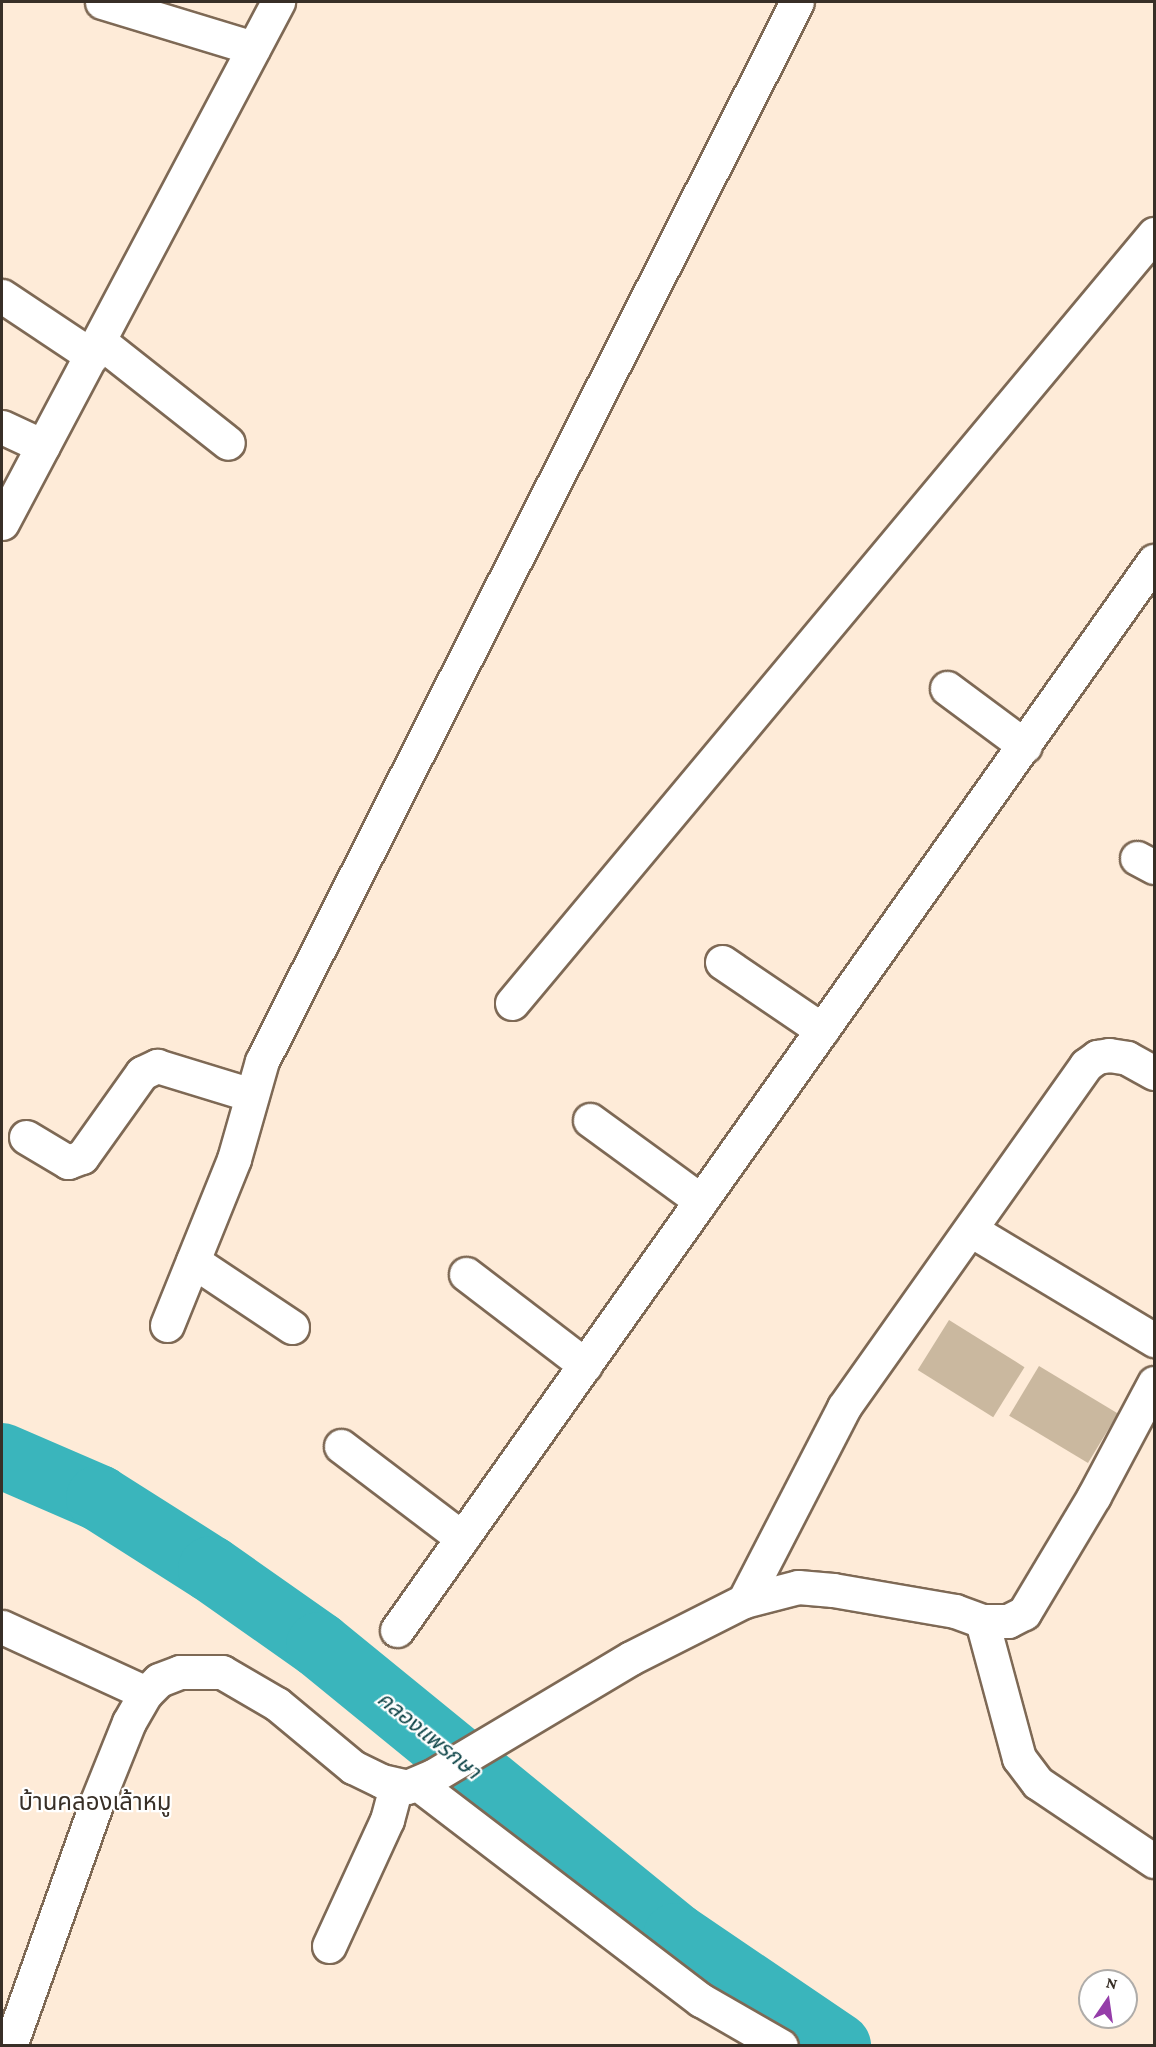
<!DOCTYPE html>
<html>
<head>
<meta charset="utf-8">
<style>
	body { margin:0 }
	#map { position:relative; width:1156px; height:2047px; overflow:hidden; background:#feebd8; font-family:"Crimson Pro","Noto Sans Thai",serif }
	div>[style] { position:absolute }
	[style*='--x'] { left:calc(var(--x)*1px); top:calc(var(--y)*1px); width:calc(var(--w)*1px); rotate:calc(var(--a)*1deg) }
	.river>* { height:66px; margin:-33px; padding:0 33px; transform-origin:33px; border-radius:33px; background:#3ab5bc }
	.building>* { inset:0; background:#cab89f; transform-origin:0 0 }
	.roads { filter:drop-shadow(2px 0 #7e6955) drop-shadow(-2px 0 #7e6955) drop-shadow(0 2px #7e6955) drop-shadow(0 -2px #7e6955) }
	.minor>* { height:33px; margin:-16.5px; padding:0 16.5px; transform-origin:16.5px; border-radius:16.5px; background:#fff }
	span { translate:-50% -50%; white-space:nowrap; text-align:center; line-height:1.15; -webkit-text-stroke:4.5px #fff; paint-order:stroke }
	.water-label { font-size:22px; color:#11474a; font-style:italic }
	.quarter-label { font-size:24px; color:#382f27 }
	.frame { position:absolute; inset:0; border:3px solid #382f27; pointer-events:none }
	.north { position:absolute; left:1078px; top:1969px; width:60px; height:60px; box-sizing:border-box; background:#fff; border:2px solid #afaca9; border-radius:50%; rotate:13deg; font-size:16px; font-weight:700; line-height:24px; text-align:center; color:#382f27 }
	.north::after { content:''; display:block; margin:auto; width:21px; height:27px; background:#953da9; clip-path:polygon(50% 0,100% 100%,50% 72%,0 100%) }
</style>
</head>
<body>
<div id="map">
	<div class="river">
		<i style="--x:2;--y:1456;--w:106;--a:23.4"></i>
		<i style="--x:99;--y:1498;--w:133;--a:32.4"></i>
		<i style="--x:211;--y:1569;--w:132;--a:35.1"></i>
		<i style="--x:319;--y:1645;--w:461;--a:39.2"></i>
		<i style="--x:676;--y:1936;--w:196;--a:34.2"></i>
	</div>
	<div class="building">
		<i style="left:949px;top:1320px;width:89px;height:59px;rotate:32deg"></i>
		<i style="left:1039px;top:1366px;width:92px;height:58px;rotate:31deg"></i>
	</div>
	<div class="roads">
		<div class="minor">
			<i style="--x:102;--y:2;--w:158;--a:16.9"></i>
			<i style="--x:2;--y:296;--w:108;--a:33.7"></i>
			<i style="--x:99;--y:341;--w:164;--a:38.3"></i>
			<i style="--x:2;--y:427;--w:45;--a:24.9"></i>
			<i style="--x:2;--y:523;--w:590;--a:-62.09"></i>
			<i style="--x:947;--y:688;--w:97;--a:36.6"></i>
			<i style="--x:1137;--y:858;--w:19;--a:28"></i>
			<i style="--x:722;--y:962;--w:121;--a:34.2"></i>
			<i style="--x:512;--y:1003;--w:1002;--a:-50.14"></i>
			<i style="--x:590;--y:1120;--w:137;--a:36.1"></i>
			<i style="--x:26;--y:1137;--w:49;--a:30.8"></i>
			<i style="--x:68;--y:1162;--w:15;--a:-20"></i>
			<i style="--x:82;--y:1157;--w:103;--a:-54.5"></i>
			<i style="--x:142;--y:1073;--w:17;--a:-25"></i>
			<i style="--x:157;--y:1066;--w:99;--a:17"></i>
			<i style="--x:971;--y:1230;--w:214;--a:31"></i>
			<i style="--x:193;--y:1261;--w:119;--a:33.7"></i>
			<i style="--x:466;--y:1274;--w:150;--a:37.4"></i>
			<i style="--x:167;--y:1325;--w:179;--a:-68"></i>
			<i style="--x:234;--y:1159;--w:102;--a:-74.1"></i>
			<i style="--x:262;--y:1061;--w:1186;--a:-63.2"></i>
			<i style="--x:341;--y:1446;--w:152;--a:37.2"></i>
			<i style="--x:744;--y:1601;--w:218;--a:-62.7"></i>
			<i style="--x:844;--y:1407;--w:419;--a:-54.7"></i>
			<i style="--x:1086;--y:1065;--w:14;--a:-36"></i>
			<i style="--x:1097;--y:1057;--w:12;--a:-9"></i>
			<i style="--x:1109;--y:1055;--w:18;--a:9"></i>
			<i style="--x:1127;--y:1058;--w:31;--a:29"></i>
			<i style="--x:982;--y:1621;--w:142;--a:74.9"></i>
			<i style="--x:1019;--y:1758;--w:31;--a:53"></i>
			<i style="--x:1038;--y:1783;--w:140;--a:33.9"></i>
			<i style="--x:2;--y:1627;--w:158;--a:24.6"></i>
			<i style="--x:397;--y:1630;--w:1310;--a:-54.7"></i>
			<i style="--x:418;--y:1784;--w:356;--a:37.4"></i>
			<i style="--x:701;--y:2000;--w:92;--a:29.9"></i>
			<i style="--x:329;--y:1946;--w:139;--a:-65.3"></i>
			<i style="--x:387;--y:1820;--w:35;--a:-75"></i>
			<i style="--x:10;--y:2046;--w:257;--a:-70.4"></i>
			<i style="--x:96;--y:1804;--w:88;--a:-68.1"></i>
			<i style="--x:129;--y:1722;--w:34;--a:-60"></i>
			<i style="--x:146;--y:1693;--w:18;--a:-45"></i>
			<i style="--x:159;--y:1680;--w:22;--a:-21"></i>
			<i style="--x:180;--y:1672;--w:42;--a:0"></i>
			<i style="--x:222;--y:1672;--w:64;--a:30.2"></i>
			<i style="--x:277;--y:1704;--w:99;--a:39.7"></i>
			<i style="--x:353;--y:1767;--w:32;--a:26"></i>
			<i style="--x:382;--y:1781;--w:26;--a:13"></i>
			<i style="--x:407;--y:1787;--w:28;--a:-23"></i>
			<i style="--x:433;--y:1776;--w:230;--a:-30.8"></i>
			<i style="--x:631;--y:1658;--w:127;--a:-26.8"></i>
			<i style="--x:744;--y:1601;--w:56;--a:-14.5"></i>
			<i style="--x:798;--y:1587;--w:35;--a:5"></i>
			<i style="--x:833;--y:1590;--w:124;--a:9.8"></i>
			<i style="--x:955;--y:1611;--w:29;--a:20"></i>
			<i style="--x:982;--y:1621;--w:26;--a:0"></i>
			<i style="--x:1008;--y:1621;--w:18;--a:-27"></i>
			<i style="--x:1024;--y:1613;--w:136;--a:-59.1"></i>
			<i style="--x:1094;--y:1496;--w:128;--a:-62"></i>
		</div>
	</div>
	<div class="water-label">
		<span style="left:429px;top:1735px;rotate:39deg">คลองแพรกษา</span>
	</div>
	<div class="quarter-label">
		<span style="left:95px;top:1802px">บ้านคลองเล้าหมู</span>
	</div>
	<div class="frame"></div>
	<div class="north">N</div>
</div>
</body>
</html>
